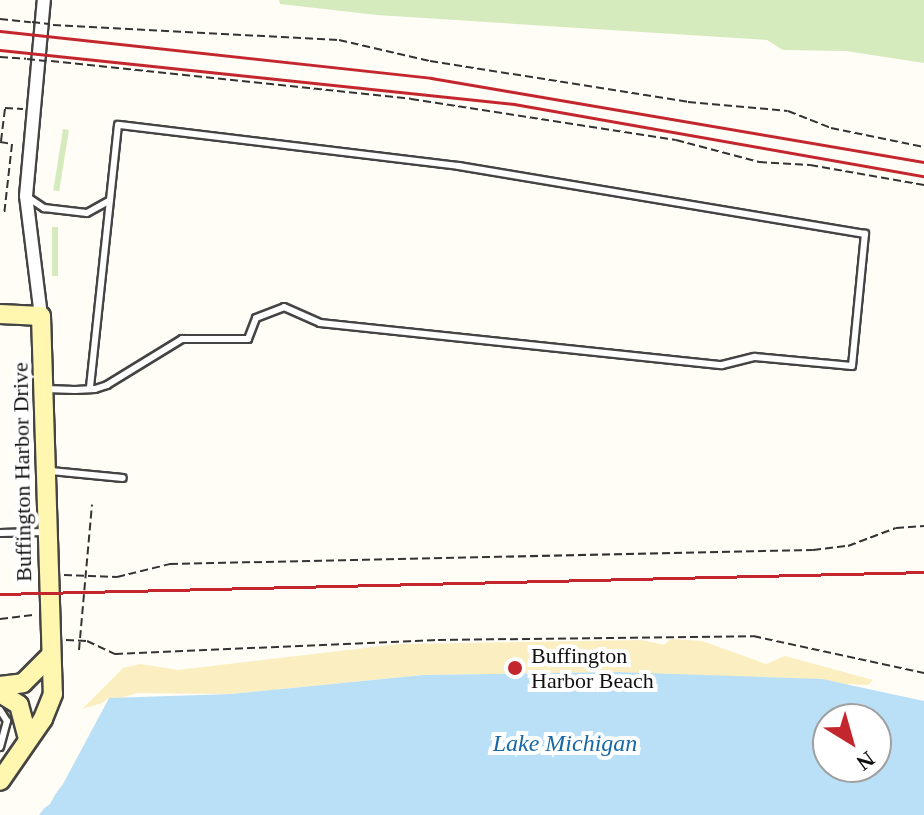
<!DOCTYPE html>
<html>
<head>
<meta charset="utf-8">
<style>
	body { margin:0 }
	#map { position:relative; width:924px; height:815px; overflow:hidden; background:#fffdf5; font-family:"Times New Roman",serif }
	div>[style] { position:absolute }
	[style*='--x'] { left:calc(var(--x)*1px); top:calc(var(--y)*1px); width:calc(var(--w)*1px); rotate:calc(var(--a)*1deg) }
	.green>* { inset:0; background:#d5ebbd; transform-origin:0 0 }
	.sand>* { inset:0; background:#fbeec1 }
	.water>* { inset:0; background:#b9e0f7 }
	.pier>* { inset:0; background:#fffdf5 }
	.path>* { height:2px; margin-top:-1px; transform-origin:0; background:repeating-linear-gradient(90deg,#333 0 8px,transparent 0 12px) }
	.roads { filter:drop-shadow(2px 0 #444) drop-shadow(-2px 0 #444) drop-shadow(0 2px #444) drop-shadow(0 -2px #444) }
	.lane>* { height:6px; margin:-3px; padding:0 3px; transform-origin:3px; border-radius:3px; background:#fff }
	.street>* { height:12px; margin:-6px; padding:0 6px; transform-origin:6px; border-radius:6px; background:#fff }
	.secondary>* { height:18px; margin:-9px; padding:0 9px; transform-origin:9px; border-radius:9px; background:#fff6b0 }
	.rail>* { height:3px; margin:-1.5px; padding:0 1.5px; transform-origin:1.5px; border-radius:1.5px; background:#c4262e }
	.path-bridge>* { height:2px; margin-top:-1px; transform-origin:0; background:repeating-linear-gradient(90deg,#333 0 8px,transparent 0 12px) }
	.dots>* { width:22px; height:22px; translate:-50% -50%; box-sizing:border-box; border:4px solid #fff; border-radius:50% }
	span { translate:-50% -50%; white-space:nowrap; text-align:center; line-height:1.15; -webkit-text-stroke:8px #fff; paint-order:stroke }
	.street-label { font-size:22px; color:#111 }
	.poi-label { font-size:22px; color:#111 }
	.left { translate:0 -50%; text-align:left }
	.water-label { font-size:24px; color:#1768a6; font-style:italic }
	.north { position:absolute; left:812px; top:703px; width:80px; height:80px; box-sizing:border-box; background:#fff; border:2px solid #a0a0a0; border-radius:50%; rotate:143deg; font-size:22px; font-weight:700; line-height:32px; text-align:center; color:#111 }
	.north::after { content:''; display:block; margin:auto; width:28px; height:36px; background:#c4262e; clip-path:polygon(50% 0,100% 100%,50% 72%,0 100%) }
</style>
</head>
<body>
<div id="map">
	<div class="green">
		<i style="clip-path:polygon(279px 0,924px 0,924px 63px,846px 51px,783px 50px,767px 40px,377px 15px,280px 4px)"></i>
		<i style="left:63px;top:129px;width:6px;height:62px;rotate:9deg"></i>
		<i style="left:52px;top:227px;width:6px;height:49px"></i>
	</div>
	<div class="sand">
		<i style="clip-path:polygon(671px 639px,702px 641px,766px 664px,785px 656px,873px 680px,868px 685px,615px 672px,423px 675px,231px 694px,138px 693px,82px 709px,123px 668px,140px 664px,178px 670px,399px 644px,642px 640px,664px 645px)"></i>
	</div>
	<div class="water">
		<i style="clip-path:polygon(evenodd,615px 672px,822px 679px,924px 701px,924px 815px,39px 815px,63px 784px,109px 698px,231px 694px,423px 675px,615px 672px,828px 719px,876px 719px,876px 767px,828px 767px,828px 719px)"></i>
	</div>
	<div class="pier">
		<i style="clip-path:polygon(109px 698px,50px 804px,35px 815px,79px 747px,96px 707px)"></i>
	</div>
	<div class="path">
		<i style="--x:0;--y:19;--w:31;--a:6"></i>
		<i style="--x:53;--y:25;--w:286;--a:3"></i>
		<i style="--x:339;--y:40;--w:93;--a:13"></i>
		<i style="--x:430;--y:61;--w:261;--a:9"></i>
		<i style="--x:688;--y:102;--w:100;--a:5.1"></i>
		<i style="--x:788;--y:111;--w:46;--a:21.6"></i>
		<i style="--x:831;--y:128;--w:95;--a:11.5"></i>
		<i style="--x:0;--y:57;--w:26;--a:4"></i>
		<i style="--x:51;--y:61;--w:362;--a:6"></i>
		<i style="--x:411;--y:99;--w:268;--a:8.8"></i>
		<i style="--x:676;--y:140;--w:86;--a:14.8"></i>
		<i style="--x:759;--y:162;--w:51;--a:3.4"></i>
		<i style="--x:810;--y:165;--w:116;--a:10"></i>
		<i style="--x:1;--y:141;--w:33;--a:-83"></i>
		<i style="--x:5;--y:108;--w:18;--a:3"></i>
		<i style="--x:0;--y:142;--w:12;--a:9"></i>
		<i style="--x:12;--y:144;--w:71;--a:96.4"></i>
		<i style="--x:64;--y:575;--w:53;--a:2.2"></i>
		<i style="--x:117;--y:577;--w:55;--a:-13.8"></i>
		<i style="--x:170;--y:564;--w:643;--a:-1.25"></i>
		<i style="--x:813;--y:550;--w:35;--a:-7"></i>
		<i style="--x:848;--y:546;--w:51;--a:-20.6"></i>
		<i style="--x:896;--y:528;--w:28;--a:-4"></i>
		<i style="--x:0;--y:619;--w:35;--a:-7"></i>
		<i style="--x:66;--y:640;--w:21;--a:3"></i>
		<i style="--x:87;--y:641;--w:31;--a:25"></i>
		<i style="--x:115;--y:654;--w:323;--a:-2.5"></i>
		<i style="--x:438;--y:640;--w:315;--a:-0.7"></i>
		<i style="--x:753;--y:636;--w:175;--a:12.2"></i>
	</div>
	<div class="roads">
		<div class="lane">
			<i style="--x:26;--y:196;--w:22;--a:34"></i>
			<i style="--x:44;--y:208;--w:43;--a:6.6"></i>
			<i style="--x:87;--y:213;--w:26;--a:-29"></i>
			<i style="--x:46;--y:389;--w:29;--a:2"></i>
			<i style="--x:75;--y:390;--w:20;--a:-3"></i>
			<i style="--x:95;--y:389;--w:13;--a:-18"></i>
			<i style="--x:107;--y:385;--w:88;--a:-31.5"></i>
			<i style="--x:182;--y:339;--w:66;--a:0"></i>
			<i style="--x:248;--y:339;--w:22;--a:-69"></i>
			<i style="--x:256;--y:318;--w:30;--a:-21"></i>
			<i style="--x:284;--y:307;--w:39;--a:24"></i>
			<i style="--x:320;--y:323;--w:404;--a:6"></i>
			<i style="--x:722;--y:365;--w:34;--a:-14"></i>
			<i style="--x:755;--y:357;--w:97;--a:5.3"></i>
			<i style="--x:852;--y:366;--w:133;--a:-84.4"></i>
			<i style="--x:865;--y:234;--w:412;--a:-170.5"></i>
			<i style="--x:459;--y:166;--w:343;--a:-173.1"></i>
			<i style="--x:118;--y:125;--w:265;--a:96.1"></i>
			<i style="--x:51;--y:471;--w:72;--a:5.6"></i>
			<i style="--x:0;--y:533;--w:44;--a:-1.3"></i>
			<i style="--x:0;--y:710;--w:13;--a:58"></i>
			<i style="--x:7;--y:721;--w:27;--a:105"></i>
		</div>
		<div class="street">
			<i style="--x:41;--y:316;--w:121;--a:-97.1"></i>
			<i style="--x:26;--y:196;--w:197;--a:-84.8"></i>
		</div>
		<div class="secondary">
			<i style="--x:0;--y:314;--w:41;--a:2.8"></i>
			<i style="--x:41;--y:316;--w:378;--a:88.2"></i>
			<i style="--x:53;--y:694;--w:27;--a:112"></i>
			<i style="--x:43;--y:719;--w:75;--a:124.7"></i>
			<i style="--x:0;--y:686;--w:23;--a:-7"></i>
			<i style="--x:23;--y:683;--w:37;--a:-45"></i>
			<i style="--x:0;--y:693;--w:22;--a:32"></i>
			<i style="--x:19;--y:705;--w:34;--a:75"></i>
		</div>
	</div>
	<div class="rail">
		<i style="--x:0;--y:31;--w:434;--a:6.2"></i>
		<i style="--x:431;--y:78;--w:500;--a:9.67"></i>
		<i style="--x:0;--y:50;--w:517;--a:6"></i>
		<i style="--x:514;--y:104;--w:416;--a:10"></i>
		<i style="--x:0;--y:594;--w:924;--a:-1.36"></i>
	</div>
	<div class="path-bridge">
		<i style="--x:32;--y:22;--w:17;--a:7"></i>
		<i style="--x:27;--y:59;--w:19;--a:6"></i>
		<i style="--x:79;--y:650;--w:146;--a:-84.9"></i>
	</div>
	<div class="dots">
		<i style="left:515px;top:668px;background:#c4262e"></i>
	</div>
	<div class="street-label">
		<span style="left:22px;top:472px;rotate:-91deg">Buffington Harbor Drive</span>
	</div>
	<div class="poi-label">
		<span class="left" style="left:531px;top:668px">Buffington<br>Harbor Beach</span>
	</div>
	<div class="water-label">
		<span style="left:565px;top:744px">Lake Michigan</span>
	</div>
	<div class="north">N</div>
</div>
</body>
</html>
